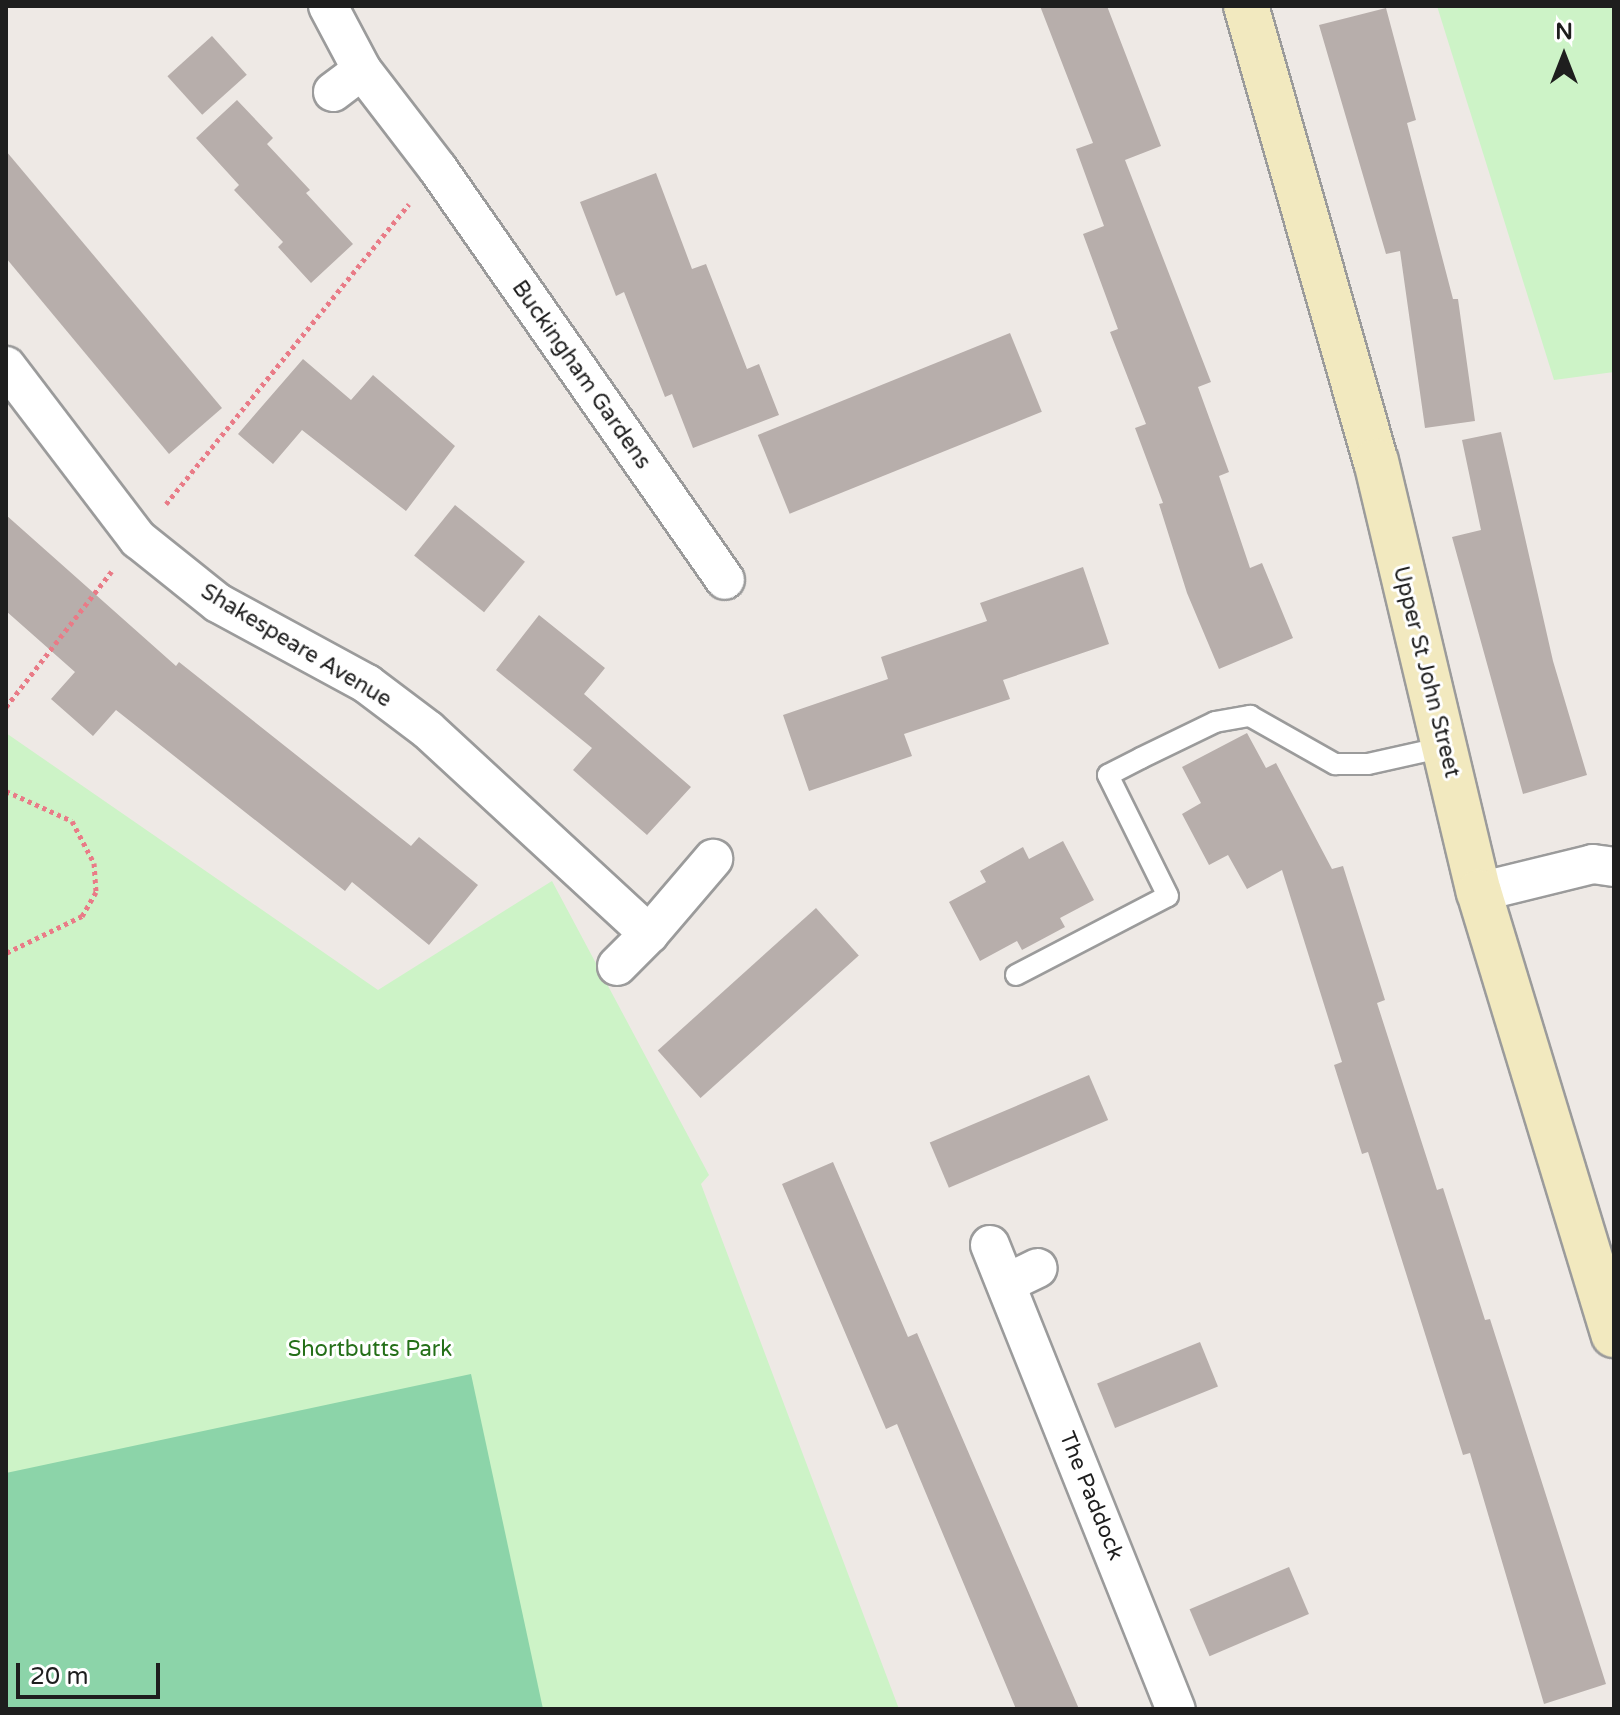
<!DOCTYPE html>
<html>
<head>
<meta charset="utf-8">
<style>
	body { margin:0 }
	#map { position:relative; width:1620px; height:1715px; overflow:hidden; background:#eee9e5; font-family:"Varela Round",sans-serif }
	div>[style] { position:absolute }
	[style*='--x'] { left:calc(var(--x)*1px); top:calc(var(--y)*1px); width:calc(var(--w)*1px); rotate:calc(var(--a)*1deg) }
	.park>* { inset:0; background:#cdf3c7 }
	.pitch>* { inset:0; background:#8cd4a9 }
	.building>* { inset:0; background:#b7aeab; transform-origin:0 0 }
	.path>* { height:5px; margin-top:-2.5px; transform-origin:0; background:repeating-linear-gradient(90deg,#e97b87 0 4px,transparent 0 8px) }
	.roads { filter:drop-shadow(2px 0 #9b9b9b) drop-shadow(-2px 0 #9b9b9b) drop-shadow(0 2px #9b9b9b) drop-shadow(0 -2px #9b9b9b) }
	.lane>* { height:20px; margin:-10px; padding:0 10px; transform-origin:10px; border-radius:10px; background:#fff }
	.street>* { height:38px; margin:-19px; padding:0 19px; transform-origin:19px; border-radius:19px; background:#fff }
	.secondary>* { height:44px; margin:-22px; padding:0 22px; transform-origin:22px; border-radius:22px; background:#f2e9bf }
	span { translate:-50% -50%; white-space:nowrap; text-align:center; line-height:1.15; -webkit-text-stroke:6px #fff; paint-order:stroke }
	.street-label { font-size:22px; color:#1e1e1e }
	.park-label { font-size:22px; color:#246f18 }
	.frame { position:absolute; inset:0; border:8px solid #1e1e1e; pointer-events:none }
	.north { position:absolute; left:1524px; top:16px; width:80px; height:80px; -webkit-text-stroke:6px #fff; paint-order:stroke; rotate:0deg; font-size:22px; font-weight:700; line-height:32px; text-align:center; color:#1e1e1e }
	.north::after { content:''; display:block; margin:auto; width:28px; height:36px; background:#1e1e1e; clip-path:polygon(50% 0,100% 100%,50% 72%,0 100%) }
	.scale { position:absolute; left:16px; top:1663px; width:144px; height:36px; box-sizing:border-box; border:4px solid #1e1e1e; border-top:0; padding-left:10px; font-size:24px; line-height:28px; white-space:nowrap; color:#1e1e1e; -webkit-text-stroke:6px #fff; paint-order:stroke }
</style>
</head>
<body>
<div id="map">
	<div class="park">
		<i style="clip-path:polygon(1437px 6px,1614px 6px,1614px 372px,1554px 380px)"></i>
		<i style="clip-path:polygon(6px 733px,378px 990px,552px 881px,709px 1175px,701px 1184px,899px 1709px,6px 1709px)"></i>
	</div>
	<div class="pitch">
		<i style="clip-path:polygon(471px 1374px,543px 1709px,6px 1709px,6px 1473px)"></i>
	</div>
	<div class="building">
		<i style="clip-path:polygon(1040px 6px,1107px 6px,1161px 146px,1125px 160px,1211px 382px,1198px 387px,1229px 472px,1219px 476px,1250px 568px,1262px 563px,1293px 638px,1219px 669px,1187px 593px,1159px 504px,1163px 503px,1135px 428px,1146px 424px,1110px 332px,1118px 329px,1083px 234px,1104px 226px,1076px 149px,1093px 143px)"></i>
		<i style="clip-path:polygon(1386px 8px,1416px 120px,1407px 123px,1453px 299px,1458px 299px,1475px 421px,1425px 428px,1400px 251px,1386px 254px,1319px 25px)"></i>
		<i style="left:212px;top:36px;width:52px;height:60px;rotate:48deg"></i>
		<i style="clip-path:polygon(237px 100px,273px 138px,267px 144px,310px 190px,306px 193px,353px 244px,311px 283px,278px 247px,283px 242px,234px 190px,239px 185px,196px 138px)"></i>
		<i style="clip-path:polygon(6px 151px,222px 408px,169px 454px,6px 258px)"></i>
		<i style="clip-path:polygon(656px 173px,692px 269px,706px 264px,747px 369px,759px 364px,779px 415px,693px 448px,672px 394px,665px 397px,624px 292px,616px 296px,580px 202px)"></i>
		<i style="left:1010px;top:333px;width:85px;height:272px;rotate:68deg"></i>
		<i style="clip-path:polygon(303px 359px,351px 400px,373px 375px,455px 446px,406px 511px,302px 430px,273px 464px,238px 434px)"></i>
		<i style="clip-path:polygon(1501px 432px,1553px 661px,1587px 775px,1523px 794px,1452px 537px,1481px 530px,1462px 440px)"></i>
		<i style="left:455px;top:505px;width:90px;height:65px;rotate:39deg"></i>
		<i style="clip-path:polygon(6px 515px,176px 666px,179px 662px,411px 846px,419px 837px,478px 885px,429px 945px,352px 882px,345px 891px,116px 710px,93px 736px,51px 699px,75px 672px,6px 611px)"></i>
		<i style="clip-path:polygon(1083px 567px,1109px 644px,1003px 680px,1010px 699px,904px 734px,912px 756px,809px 791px,783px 715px,888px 679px,881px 657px,987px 621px,980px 603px)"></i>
		<i style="clip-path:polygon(539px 615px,605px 668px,584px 694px,691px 787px,647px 835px,573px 770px,592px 748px,496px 670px)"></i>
		<i style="clip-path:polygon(1247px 733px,1266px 768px,1276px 763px,1332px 869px,1343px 866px,1385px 1000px,1377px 1003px,1437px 1190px,1443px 1188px,1485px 1320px,1490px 1319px,1606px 1684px,1544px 1704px,1470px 1453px,1463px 1455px,1368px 1152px,1362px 1154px,1334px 1065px,1342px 1062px,1282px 870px,1247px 889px,1228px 855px,1209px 865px,1182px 814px,1201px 803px,1182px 767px)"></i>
		<i style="clip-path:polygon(1063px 841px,1094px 900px,1060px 918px,1065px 927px,1022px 950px,1017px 941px,980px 961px,949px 902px,986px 882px,980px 871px,1023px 847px,1029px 859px)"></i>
		<i style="left:816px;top:908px;width:64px;height:213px;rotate:48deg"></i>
		<i style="left:1089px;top:1075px;width:49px;height:173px;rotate:67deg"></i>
		<i style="clip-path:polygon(833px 1162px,908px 1337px,917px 1333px,1079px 1709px,1016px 1709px,897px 1424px,886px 1429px,782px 1184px)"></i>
		<i style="left:1200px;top:1342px;width:48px;height:111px;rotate:68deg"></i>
		<i style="left:1289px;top:1567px;width:51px;height:108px;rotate:67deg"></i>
	</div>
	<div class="path">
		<i style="--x:166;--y:504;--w:386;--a:-51"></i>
		<i style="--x:6;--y:707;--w:172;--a:-52.1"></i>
		<i style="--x:6;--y:791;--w:72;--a:24.4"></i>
		<i style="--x:72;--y:821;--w:47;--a:62.4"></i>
		<i style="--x:94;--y:863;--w:29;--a:86"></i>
		<i style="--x:96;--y:892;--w:28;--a:120"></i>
		<i style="--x:82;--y:916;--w:85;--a:154"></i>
	</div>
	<div class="roads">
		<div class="lane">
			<i style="--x:1016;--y:975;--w:171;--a:-27.5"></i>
			<i style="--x:1168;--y:896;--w:135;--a:-116.4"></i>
			<i style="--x:1108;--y:775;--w:37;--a:-27"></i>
			<i style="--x:1141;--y:758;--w:82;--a:-25.9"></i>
			<i style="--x:1215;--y:722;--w:36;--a:-10"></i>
			<i style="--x:1250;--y:716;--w:98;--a:29.5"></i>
			<i style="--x:1335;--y:764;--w:33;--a:0"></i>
			<i style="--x:1368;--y:764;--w:78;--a:-12.6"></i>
		</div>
		<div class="street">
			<i style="--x:328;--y:6;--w:72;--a:62"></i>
			<i style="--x:362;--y:70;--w:125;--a:52.5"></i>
			<i style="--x:438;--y:169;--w:501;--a:55.07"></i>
			<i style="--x:333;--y:92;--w:36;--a:-37"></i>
			<i style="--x:6;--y:366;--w:218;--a:52.7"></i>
			<i style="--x:138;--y:539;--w:102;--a:38.7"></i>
			<i style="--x:218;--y:603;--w:170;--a:28.5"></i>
			<i style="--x:367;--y:684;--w:76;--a:37"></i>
			<i style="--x:428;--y:730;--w:301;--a:42.7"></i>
			<i style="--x:649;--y:934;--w:99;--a:-49.5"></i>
			<i style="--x:1479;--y:892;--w:117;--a:-13.8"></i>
			<i style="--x:1593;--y:864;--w:21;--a:8"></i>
			<i style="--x:617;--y:966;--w:45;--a:-45"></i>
			<i style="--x:990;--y:1245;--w:500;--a:68.2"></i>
			<i style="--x:1007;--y:1283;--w:34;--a:-26"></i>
		</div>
		<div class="secondary">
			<i style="--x:1246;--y:6;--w:473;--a:74.1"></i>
			<i style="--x:1376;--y:461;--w:443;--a:76.6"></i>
			<i style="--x:1479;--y:892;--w:463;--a:73.1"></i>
		</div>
	</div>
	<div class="street-label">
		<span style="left:581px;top:375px;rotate:55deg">Buckingham Gardens</span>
		<span style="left:296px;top:646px;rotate:31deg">Shakespeare Avenue</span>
		<span style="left:1426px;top:672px;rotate:76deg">Upper St John Street</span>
		<span style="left:1091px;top:1496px;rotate:68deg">The Paddock</span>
	</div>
	<div class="park-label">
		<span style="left:370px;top:1350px">Shortbutts Park</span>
	</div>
	<div class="frame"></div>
	<div class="north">N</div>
	<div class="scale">20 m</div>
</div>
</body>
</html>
